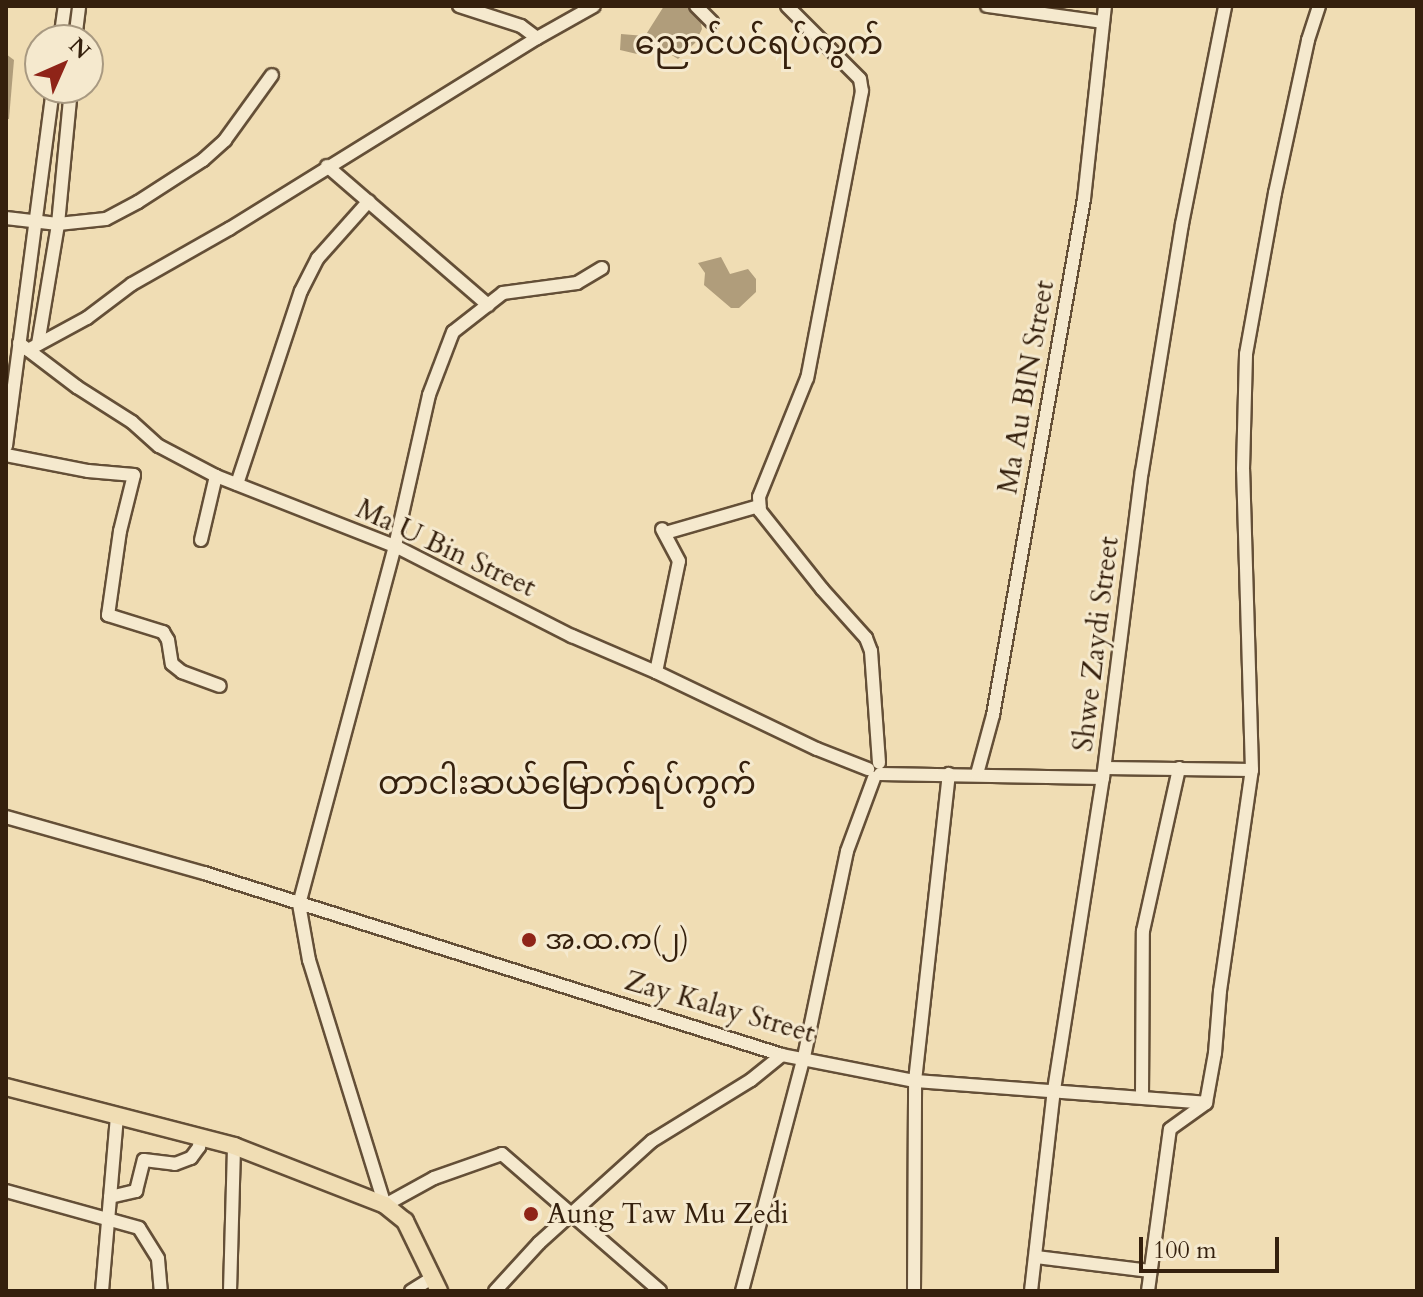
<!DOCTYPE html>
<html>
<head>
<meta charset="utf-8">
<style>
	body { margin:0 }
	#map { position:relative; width:1423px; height:1297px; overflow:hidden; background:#f0ddb4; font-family:Cardo,"Noto Sans Myanmar",serif }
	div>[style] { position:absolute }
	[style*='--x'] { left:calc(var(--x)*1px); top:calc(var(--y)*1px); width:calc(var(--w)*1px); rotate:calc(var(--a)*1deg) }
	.water>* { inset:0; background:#b09d7b }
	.roads { filter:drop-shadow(2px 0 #644f37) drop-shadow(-2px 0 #644f37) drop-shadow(0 2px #644f37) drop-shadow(0 -2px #644f37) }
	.minor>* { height:12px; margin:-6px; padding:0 6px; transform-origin:6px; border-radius:6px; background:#f5e9ce }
	.major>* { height:16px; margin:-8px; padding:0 8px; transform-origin:8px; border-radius:8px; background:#f0ddb4 }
	.dots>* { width:22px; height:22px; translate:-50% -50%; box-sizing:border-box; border:4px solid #f5e9ce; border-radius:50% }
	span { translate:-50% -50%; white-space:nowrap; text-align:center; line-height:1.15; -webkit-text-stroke:6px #f5e9ce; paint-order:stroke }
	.street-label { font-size:28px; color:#35200d }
	.poi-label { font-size:28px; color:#35200d }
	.left { translate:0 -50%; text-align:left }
	.quarter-label { font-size:32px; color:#35200d }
	.frame { position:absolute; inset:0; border:8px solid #35200d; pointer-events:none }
	.north { position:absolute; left:24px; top:24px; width:80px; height:80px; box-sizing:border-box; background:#f5e9ce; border:2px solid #a89981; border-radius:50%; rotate:45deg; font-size:22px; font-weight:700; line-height:32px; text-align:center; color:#35200d }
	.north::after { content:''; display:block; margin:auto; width:28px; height:36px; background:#8f2418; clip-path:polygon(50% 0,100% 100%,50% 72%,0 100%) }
	.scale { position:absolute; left:1139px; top:1237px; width:140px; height:36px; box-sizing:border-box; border:4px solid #35200d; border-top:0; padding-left:10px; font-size:24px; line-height:28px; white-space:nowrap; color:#35200d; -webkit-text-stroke:6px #f5e9ce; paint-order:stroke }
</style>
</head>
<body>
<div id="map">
	<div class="water">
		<i style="clip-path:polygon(664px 6px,691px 6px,700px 18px,702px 29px,695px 43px,678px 59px,664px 50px,652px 49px,637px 54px,620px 50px,621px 34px,645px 36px)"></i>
		<i style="clip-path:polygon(6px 54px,14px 60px,9px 119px,6px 119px)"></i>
		<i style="clip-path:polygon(721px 257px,730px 274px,748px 269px,756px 279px,756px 292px,739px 308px,731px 308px,704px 285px,705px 273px,698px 263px)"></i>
	</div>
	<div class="roads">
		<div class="minor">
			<i style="--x:696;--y:6;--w:23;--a:45"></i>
			<i style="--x:787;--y:6;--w:103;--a:45"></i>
			<i style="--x:860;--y:79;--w:12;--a:81"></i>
			<i style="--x:862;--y:91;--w:292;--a:100.8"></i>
			<i style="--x:807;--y:378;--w:128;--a:112"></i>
			<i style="--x:759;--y:497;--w:14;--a:86"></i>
			<i style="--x:760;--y:511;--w:100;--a:51.5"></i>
			<i style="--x:822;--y:589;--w:66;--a:48.1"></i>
			<i style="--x:866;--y:638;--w:14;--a:69"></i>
			<i style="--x:871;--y:651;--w:112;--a:85.9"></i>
			<i style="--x:987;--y:6;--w:117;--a:7.9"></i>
			<i style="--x:537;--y:38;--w:65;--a:-29.3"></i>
			<i style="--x:60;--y:40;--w:34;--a:-82"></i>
			<i style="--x:75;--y:40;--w:34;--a:-83"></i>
			<i style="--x:327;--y:166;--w:213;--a:40.8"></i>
			<i style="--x:6;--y:218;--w:52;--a:6.6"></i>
			<i style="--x:58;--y:224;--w:48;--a:-5.9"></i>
			<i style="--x:106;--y:219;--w:36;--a:-28"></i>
			<i style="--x:138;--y:202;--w:77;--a:-32.9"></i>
			<i style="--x:203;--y:160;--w:30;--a:-42"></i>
			<i style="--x:225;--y:140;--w:80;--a:-54.1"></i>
			<i style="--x:602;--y:268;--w:29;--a:149"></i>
			<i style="--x:577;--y:283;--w:75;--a:172.3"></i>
			<i style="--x:503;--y:293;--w:63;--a:142"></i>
			<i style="--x:453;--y:332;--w:67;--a:110.9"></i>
			<i style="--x:429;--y:395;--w:155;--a:102.7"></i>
			<i style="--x:395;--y:546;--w:371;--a:105"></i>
			<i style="--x:299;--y:904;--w:57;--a:79.9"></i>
			<i style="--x:309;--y:960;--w:257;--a:72.8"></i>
			<i style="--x:385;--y:1205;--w:56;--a:-28.9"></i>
			<i style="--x:434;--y:1178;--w:72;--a:-19.4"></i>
			<i style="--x:502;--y:1154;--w:209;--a:40.9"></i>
			<i style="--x:19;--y:343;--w:73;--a:37.2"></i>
			<i style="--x:77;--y:387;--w:65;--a:32.5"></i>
			<i style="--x:132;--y:422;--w:36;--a:42"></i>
			<i style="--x:159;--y:446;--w:64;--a:27.8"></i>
			<i style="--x:216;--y:476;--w:192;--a:21.4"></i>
			<i style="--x:395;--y:546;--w:199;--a:27"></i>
			<i style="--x:572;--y:636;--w:91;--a:23.2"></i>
			<i style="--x:656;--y:672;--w:178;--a:25.6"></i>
			<i style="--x:817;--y:749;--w:55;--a:21.4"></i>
			<i style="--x:38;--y:344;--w:122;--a:-80.5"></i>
			<i style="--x:58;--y:224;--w:137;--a:-84.5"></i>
			<i style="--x:28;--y:350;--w:67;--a:-28.5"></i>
			<i style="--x:87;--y:318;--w:56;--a:-37.1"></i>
			<i style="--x:132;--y:284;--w:112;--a:-29.6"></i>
			<i style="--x:229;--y:229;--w:362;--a:-31.8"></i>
			<i style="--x:537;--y:38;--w:20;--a:-143"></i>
			<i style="--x:521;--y:26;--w:65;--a:-162.1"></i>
			<i style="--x:6;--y:446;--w:361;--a:-82.5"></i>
			<i style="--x:6;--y:455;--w:84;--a:11"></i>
			<i style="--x:88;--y:471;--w:46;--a:5"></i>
			<i style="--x:134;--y:475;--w:58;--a:104"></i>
			<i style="--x:120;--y:531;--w:85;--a:98.1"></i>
			<i style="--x:108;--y:615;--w:58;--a:17.2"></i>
			<i style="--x:163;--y:632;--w:9;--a:58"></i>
			<i style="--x:168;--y:640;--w:24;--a:81"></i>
			<i style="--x:172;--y:664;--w:13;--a:39"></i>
			<i style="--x:182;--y:672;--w:40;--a:20.2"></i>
			<i style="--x:237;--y:484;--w:203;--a:-71.7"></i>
			<i style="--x:301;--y:291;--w:37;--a:-63"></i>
			<i style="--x:318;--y:258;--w:76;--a:-48.2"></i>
			<i style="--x:665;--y:533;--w:98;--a:-16"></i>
			<i style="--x:201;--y:540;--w:66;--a:-76.8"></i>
			<i style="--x:656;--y:672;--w:113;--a:-78.3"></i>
			<i style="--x:679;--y:561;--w:36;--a:-118"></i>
			<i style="--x:1105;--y:768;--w:147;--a:0.8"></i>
			<i style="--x:880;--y:774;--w:223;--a:1"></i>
			<i style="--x:977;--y:774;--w:61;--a:-74.8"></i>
			<i style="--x:993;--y:715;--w:524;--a:-80"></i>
			<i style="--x:1084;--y:199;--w:194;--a:-83.8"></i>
			<i style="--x:6;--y:817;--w:206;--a:15.8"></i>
			<i style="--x:204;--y:873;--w:606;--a:17.48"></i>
			<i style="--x:782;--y:1055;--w:136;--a:11.1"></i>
			<i style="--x:915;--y:1081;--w:292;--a:4.3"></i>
			<i style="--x:1142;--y:1097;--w:166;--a:-89.7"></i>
			<i style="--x:1143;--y:931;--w:167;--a:-77.5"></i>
			<i style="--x:6;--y:1191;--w:138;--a:15.5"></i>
			<i style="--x:139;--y:1228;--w:36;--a:58"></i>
			<i style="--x:158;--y:1259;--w:32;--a:85"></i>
			<i style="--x:110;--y:1197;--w:27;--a:-13"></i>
			<i style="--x:136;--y:1191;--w:32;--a:-76"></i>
			<i style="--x:144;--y:1160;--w:31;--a:7"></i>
			<i style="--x:175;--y:1164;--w:17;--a:-21"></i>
			<i style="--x:191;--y:1158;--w:14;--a:-54"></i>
			<i style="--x:199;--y:1147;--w:10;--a:-84"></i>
			<i style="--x:1036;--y:1257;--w:115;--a:7"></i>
			<i style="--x:102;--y:1291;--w:176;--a:-85.1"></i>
			<i style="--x:230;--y:1291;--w:145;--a:-88.4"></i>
			<i style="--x:411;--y:1291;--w:26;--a:-32"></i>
			<i style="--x:495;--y:1291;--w:65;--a:-47.5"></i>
			<i style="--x:539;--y:1243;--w:152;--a:-42.1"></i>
			<i style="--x:652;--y:1141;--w:116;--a:-31.6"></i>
			<i style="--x:751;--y:1080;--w:40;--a:-39"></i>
			<i style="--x:742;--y:1291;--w:242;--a:-75.2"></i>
			<i style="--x:804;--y:1057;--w:210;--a:-78.2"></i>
			<i style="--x:847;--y:851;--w:78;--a:-69.7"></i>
			<i style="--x:914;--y:1291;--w:210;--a:-89.7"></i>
			<i style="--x:915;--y:1081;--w:309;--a:-83.7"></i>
			<i style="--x:1031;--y:1291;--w:202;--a:-83.5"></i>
			<i style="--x:1054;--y:1090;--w:316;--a:-81.1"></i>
			<i style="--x:1103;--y:778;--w:309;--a:-82.8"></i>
			<i style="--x:1142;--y:471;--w:250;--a:-80.8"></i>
			<i style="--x:1182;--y:224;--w:222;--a:-78.8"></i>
			<i style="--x:1148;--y:1291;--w:163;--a:-82.3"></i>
			<i style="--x:1170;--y:1129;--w:44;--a:-35.8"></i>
			<i style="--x:1206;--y:1103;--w:51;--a:-79.8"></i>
			<i style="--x:1215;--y:1053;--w:62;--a:-85.4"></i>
			<i style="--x:1220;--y:991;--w:223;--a:-81.8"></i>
			<i style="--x:1252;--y:770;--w:301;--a:-91.7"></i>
			<i style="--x:1243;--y:469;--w:115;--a:-88.5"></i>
			<i style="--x:1246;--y:354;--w:164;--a:-79.8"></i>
			<i style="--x:1275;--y:193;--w:157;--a:-77.8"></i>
			<i style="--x:1308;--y:40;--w:36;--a:-72"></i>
		</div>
		<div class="major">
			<i style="--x:6;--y:1087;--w:236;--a:14.5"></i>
			<i style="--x:234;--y:1146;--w:162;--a:21.3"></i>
			<i style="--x:385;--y:1205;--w:26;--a:39"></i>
			<i style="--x:405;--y:1221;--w:78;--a:64.1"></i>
		</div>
	</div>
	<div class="dots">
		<i style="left:529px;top:940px;background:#8f2418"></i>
		<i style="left:531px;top:1214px;background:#8f2418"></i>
	</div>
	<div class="street-label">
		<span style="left:1026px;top:387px;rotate:-80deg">Ma Au BIN Street</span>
		<span style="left:446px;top:548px;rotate:25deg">Ma U Bin Street</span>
		<span style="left:1096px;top:644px;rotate:-83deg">Shwe Zaydi Street</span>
		<span style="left:720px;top:1007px;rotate:16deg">Zay Kalay Street</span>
	</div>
	<div class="poi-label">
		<span class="left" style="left:545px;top:940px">အ.ထ.က(၂)</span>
		<span class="left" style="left:547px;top:1214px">Aung Taw Mu Zedi</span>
	</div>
	<div class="quarter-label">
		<span style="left:759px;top:44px">ညောင်ပင်ရပ်ကွက်</span>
		<span style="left:567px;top:784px">တာငါးဆယ်မြောက်ရပ်ကွက်</span>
	</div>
	<div class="frame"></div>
	<div class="north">N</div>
	<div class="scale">100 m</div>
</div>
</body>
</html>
